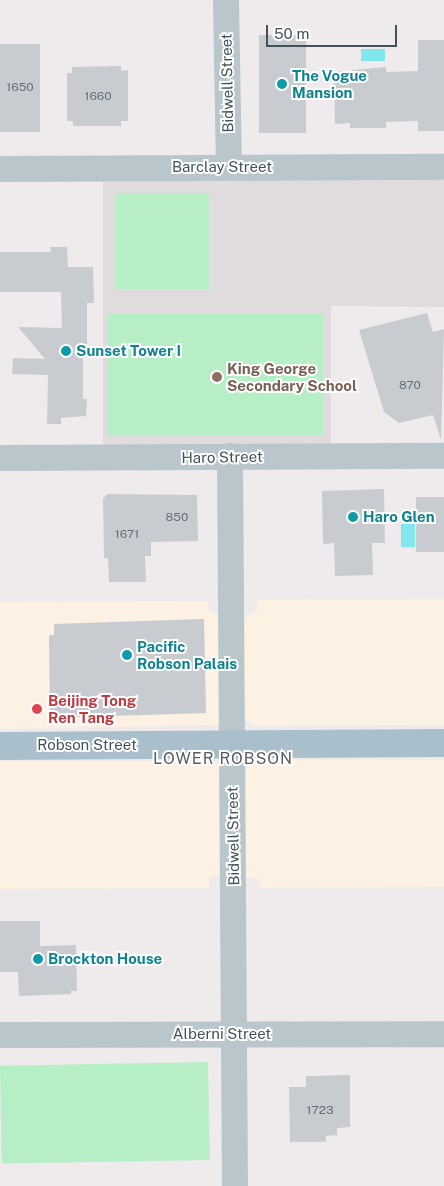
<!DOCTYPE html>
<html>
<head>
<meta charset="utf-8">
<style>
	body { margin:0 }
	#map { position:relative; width:444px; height:1186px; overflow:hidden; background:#efebec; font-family:"Public Sans",sans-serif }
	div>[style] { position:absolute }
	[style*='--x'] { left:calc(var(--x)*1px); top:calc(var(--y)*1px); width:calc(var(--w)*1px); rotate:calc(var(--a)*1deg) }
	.commercial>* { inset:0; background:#fcf1e2 }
	.education>* { inset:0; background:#e0dcde }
	.green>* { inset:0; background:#b6efc5; transform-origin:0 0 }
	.water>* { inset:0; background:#82e6ee; transform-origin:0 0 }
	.building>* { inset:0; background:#c8ccd1; transform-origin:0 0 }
	.minor>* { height:26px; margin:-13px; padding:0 13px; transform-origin:13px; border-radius:13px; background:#b9c6cc }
	.major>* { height:28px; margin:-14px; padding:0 14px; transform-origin:14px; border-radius:14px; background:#a9c0cc }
	.dots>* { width:14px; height:14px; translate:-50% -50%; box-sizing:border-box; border:2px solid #fff; border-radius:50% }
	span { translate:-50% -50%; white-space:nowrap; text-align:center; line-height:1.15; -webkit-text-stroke:4px #fff; paint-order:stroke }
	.number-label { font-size:12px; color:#647077 }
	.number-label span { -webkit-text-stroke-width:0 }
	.culture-label { font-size:15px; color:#0d838f; font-weight:700 }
	.left { translate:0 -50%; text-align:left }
	.street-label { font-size:15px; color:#435259 }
	.education-label { font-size:15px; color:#785e54; font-weight:700 }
	.health-label { font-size:15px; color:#be3a42; font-weight:700 }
	.neighbourhood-label { font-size:16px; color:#585d61; letter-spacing:1px }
	.scale { position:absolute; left:266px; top:25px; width:131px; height:22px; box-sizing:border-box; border:2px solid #435259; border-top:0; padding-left:6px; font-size:15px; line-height:18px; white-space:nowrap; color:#435259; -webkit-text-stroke:4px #fff; paint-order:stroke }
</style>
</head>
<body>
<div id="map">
	<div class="commercial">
		<i style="clip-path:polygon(444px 599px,444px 725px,255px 726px,245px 721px,242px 620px,258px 609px,257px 600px)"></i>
		<i style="clip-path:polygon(208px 601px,209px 610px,225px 615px,220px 723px,217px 725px,0 729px,0 602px)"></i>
		<i style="clip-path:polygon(257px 760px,444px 760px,444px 887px,260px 888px,259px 879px,246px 877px,245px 773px,249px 763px)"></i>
		<i style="clip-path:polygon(0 761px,215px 761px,219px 765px,221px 875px,209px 878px,209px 888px,0 889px)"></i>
	</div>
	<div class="education">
		<i style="clip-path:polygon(444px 178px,444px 307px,331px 306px,331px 446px,103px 446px,103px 180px)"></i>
	</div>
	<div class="green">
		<i style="left:209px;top:193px;width:96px;height:93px;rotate:90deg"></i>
		<i style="left:107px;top:314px;width:216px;height:121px"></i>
		<i style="left:208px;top:1062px;width:98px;height:208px;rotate:89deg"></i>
	</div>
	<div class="water">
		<i style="left:361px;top:49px;width:24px;height:12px"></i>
		<i style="left:401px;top:524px;width:14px;height:23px"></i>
	</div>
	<div class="building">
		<i style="left:259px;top:35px;width:47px;height:98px"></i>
		<i style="clip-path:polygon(418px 40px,444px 40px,444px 131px,418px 131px,418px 121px,386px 122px,386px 128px,350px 128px,350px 123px,335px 124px,334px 72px,386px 67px,386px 72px,418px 71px)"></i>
		<i style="left:0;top:44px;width:40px;height:88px"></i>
		<i style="clip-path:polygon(121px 66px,121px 71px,128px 70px,128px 121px,121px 121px,121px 126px,73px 126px,73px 121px,67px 121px,67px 73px,72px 73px,72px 67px)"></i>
		<i style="clip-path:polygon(50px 247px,67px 247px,68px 267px,93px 267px,94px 303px,87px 303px,87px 344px,83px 344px,83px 399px,87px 399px,86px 416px,61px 418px,61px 424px,47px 424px,48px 375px,12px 374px,13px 358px,45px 359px,18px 327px,62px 328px,61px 292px,0 292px,0 252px,51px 252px)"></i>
		<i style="clip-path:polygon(427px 313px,433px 332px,444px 329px,441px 440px,433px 415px,399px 423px,384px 412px,359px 330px)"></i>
		<i style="clip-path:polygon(384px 489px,385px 543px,372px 543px,373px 575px,335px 576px,334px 543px,323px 544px,322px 491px)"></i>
		<i style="clip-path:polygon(107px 494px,197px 495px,198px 541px,151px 542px,151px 556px,145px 556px,146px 582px,109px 582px,108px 558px,104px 558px,103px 499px)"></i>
		<i style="left:444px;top:497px;width:55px;height:28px;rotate:90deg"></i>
		<i style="clip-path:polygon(204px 619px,206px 713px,50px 718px,49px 635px,54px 635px,54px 624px)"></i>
		<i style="clip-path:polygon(0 921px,40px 921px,40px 946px,76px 945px,77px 991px,71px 991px,71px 994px,19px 996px,18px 972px,0 972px)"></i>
		<i style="clip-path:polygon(350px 1075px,350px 1127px,337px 1128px,337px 1135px,326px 1136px,326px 1142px,290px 1142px,289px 1087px,306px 1087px,306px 1076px)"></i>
	</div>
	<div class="minor">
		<i style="--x:226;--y:0;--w:167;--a:89"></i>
		<i style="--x:0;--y:169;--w:444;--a:-0.3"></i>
		<i style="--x:230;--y:456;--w:730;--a:89.61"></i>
		<i style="--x:0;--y:458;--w:444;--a:-0.3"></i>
		<i style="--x:0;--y:1035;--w:444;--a:-0.1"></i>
	</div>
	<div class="major">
		<i style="--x:0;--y:746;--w:444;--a:-0.4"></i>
	</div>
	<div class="dots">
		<i style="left:282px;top:84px;background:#0f9aa8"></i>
		<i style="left:66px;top:351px;background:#0f9aa8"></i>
		<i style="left:217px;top:377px;background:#8d6e63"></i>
		<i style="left:353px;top:517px;background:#0f9aa8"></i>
		<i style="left:127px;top:655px;background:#0f9aa8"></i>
		<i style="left:37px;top:709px;background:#e0444e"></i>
		<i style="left:38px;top:959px;background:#0f9aa8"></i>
	</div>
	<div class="number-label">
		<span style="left:20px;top:88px">1650</span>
		<span style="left:98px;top:97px">1660</span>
		<span style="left:410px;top:386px">870</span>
		<span style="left:177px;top:518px">850</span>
		<span style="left:127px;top:535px">1671</span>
		<span style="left:320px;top:1111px">1723</span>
	</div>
	<div class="culture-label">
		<span class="left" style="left:292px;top:84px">The Vogue<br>Mansion</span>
		<span class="left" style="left:76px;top:351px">Sunset Tower I</span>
		<span class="left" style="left:363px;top:517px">Haro Glen</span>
		<span class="left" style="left:137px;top:655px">Pacific<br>Robson Palais</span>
		<span class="left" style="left:48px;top:959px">Brockton House</span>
	</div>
	<div class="street-label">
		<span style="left:227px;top:83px;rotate:-91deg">Bidwell Street</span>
		<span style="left:222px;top:167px">Barclay Street</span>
		<span style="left:222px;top:457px;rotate:-1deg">Haro Street</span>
		<span style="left:87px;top:745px">Robson Street</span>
		<span style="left:233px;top:836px;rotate:-91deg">Bidwell Street</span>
		<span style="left:222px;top:1034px">Alberni Street</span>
	</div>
	<div class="education-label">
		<span class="left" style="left:227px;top:377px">King George<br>Secondary School</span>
	</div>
	<div class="health-label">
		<span class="left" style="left:48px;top:709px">Beijing Tong<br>Ren Tang</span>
	</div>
	<div class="neighbourhood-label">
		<span style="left:223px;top:759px">LOWER ROBSON</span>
	</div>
	<div class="scale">50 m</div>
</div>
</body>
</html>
